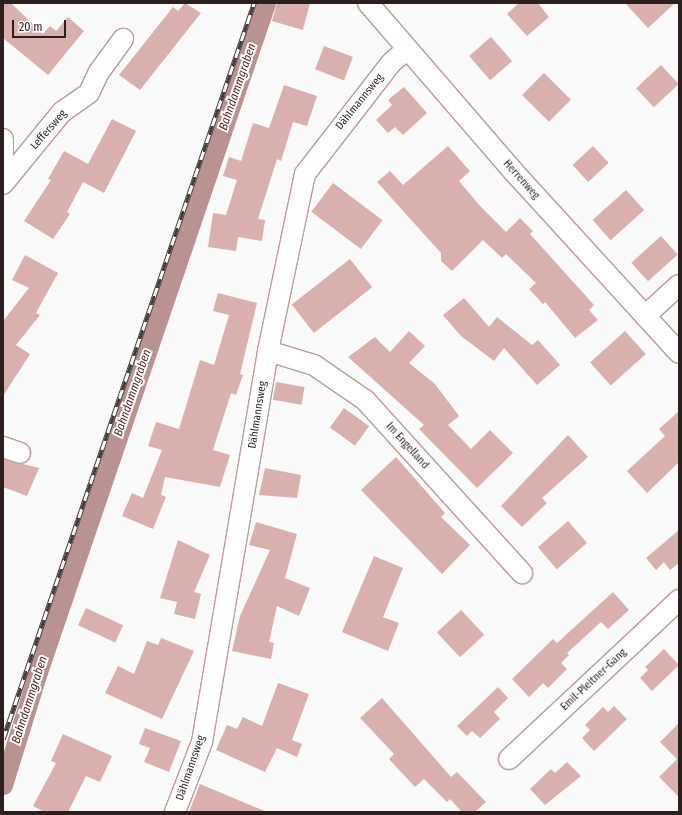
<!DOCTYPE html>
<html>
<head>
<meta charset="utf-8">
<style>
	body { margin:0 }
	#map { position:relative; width:682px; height:815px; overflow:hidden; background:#fafafa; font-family:"Fira Sans Condensed",sans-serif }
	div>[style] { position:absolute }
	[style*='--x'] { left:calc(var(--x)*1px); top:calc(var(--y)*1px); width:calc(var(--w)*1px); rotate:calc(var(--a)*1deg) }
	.canal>* { height:19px; margin:-9.5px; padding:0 9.5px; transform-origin:9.5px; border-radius:9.5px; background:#ba9291 }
	.building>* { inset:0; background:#dab0af; transform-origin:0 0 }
	.roads { filter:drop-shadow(1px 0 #bd9b9a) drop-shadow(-1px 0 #bd9b9a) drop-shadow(0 1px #bd9b9a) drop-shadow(0 -1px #bd9b9a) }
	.minor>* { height:20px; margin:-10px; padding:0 10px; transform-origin:10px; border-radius:10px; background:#fff }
	.rail>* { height:4.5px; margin-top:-2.25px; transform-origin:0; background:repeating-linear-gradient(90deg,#fff 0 9px,#473b3b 0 18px); box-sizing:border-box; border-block:1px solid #473b3b }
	span { translate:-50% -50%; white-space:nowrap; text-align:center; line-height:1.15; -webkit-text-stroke:4px #fff; paint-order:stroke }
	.street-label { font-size:11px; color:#2c1f1e }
	.water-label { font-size:12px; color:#541f21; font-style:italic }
	.frame { position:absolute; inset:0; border:4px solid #2c1f1e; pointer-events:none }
	.scale { position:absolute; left:12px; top:20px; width:54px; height:18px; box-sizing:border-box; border:2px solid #2c1f1e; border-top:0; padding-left:5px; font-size:12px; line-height:14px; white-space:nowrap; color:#2c1f1e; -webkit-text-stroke:3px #fff; paint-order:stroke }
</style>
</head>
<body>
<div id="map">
	<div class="canal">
		<i style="--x:3;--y:785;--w:118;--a:-72.8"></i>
		<i style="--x:38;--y:672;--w:707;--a:-71.18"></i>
	</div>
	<div class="building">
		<i style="clip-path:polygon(3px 3px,11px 3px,43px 34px,50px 26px,56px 31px,68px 17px,84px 31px,48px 75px,3px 38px)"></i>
		<i style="clip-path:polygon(185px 3px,201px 13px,140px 90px,119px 75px,173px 7px,178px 11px)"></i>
		<i style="clip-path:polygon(277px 3px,310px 3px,303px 30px,272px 21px)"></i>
		<i style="clip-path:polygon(519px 3px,538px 3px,549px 17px,527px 36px,507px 14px)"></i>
		<i style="clip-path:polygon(625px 3px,675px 3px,648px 28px)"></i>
		<i style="left:491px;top:37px;width:32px;height:29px;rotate:49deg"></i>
		<i style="left:324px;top:46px;width:31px;height:25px;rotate:21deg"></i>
		<i style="left:661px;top:65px;width:26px;height:34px;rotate:47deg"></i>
		<i style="left:544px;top:73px;width:38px;height:31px;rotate:45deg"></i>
		<i style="clip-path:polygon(284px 85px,317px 96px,307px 126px,293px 122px,281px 161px,277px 159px,258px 219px,265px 220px,262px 241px,238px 237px,236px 251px,208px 247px,213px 213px,226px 215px,237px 180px,223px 176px,229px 157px,241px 161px,253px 123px,269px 128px)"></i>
		<i style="clip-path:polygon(404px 87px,427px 113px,403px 135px,395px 127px,388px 133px,376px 120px,392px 105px,388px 100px)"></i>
		<i style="clip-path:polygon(112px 119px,136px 131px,104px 193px,83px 182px,67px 212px,70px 214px,53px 239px,24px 221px,51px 180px,48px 179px,64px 151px,88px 164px)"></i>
		<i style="clip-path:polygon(448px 146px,470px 171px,459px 181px,480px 206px,506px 232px,520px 218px,533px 231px,530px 234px,594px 305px,589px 310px,598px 320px,575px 338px,545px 302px,543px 304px,529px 289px,536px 283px,506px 254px,502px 258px,483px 240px,452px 271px,441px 261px,441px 253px,377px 182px,390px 171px,403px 185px)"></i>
		<i style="left:593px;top:146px;width:23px;height:28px;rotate:47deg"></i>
		<i style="left:333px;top:183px;width:62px;height:36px;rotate:37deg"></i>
		<i style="left:626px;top:190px;width:27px;height:45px;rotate:48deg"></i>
		<i style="left:661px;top:236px;width:25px;height:40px;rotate:48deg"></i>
		<i style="clip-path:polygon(25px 255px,58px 273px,36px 313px,40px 315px,16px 345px,30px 354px,3px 396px,3px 321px,29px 288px,12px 280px)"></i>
		<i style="left:350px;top:259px;width:36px;height:74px;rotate:52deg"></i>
		<i style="clip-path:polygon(218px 293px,257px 303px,240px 374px,243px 375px,236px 395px,231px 393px,213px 450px,230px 455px,220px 487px,165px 477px,161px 495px,166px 497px,153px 529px,122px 516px,132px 493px,143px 498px,162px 450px,148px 446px,156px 422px,179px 429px,200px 360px,214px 365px,229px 315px,213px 311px)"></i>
		<i style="clip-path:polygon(464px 298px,489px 327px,497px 317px,532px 345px,538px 340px,560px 365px,537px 385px,504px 348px,494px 361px,461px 336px,443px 315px)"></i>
		<i style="clip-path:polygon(409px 331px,425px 346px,409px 363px,435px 384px,459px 416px,448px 425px,471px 449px,490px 430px,513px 453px,477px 488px,419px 429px,424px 425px,348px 357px,375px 337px,390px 352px)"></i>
		<i style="left:625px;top:331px;width:31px;height:47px;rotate:48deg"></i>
		<i style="left:276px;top:382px;width:29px;height:18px;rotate:10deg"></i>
		<i style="left:344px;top:408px;width:31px;height:24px;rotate:36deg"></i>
		<i style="clip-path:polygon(679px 411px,679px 462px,647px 493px,627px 471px,665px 436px,659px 429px)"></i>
		<i style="clip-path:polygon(568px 435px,588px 457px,542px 498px,547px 503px,522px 527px,501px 506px)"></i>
		<i style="clip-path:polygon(396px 457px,445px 513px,441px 517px,470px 545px,442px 574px,361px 490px)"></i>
		<i style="clip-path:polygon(3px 459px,39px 468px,27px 496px,3px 487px)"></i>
		<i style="clip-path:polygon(265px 468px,301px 475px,297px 498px,259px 495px)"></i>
		<i style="left:568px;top:521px;width:29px;height:40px;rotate:49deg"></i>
		<i style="clip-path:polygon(256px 522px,297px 534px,285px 578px,310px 588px,299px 616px,277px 606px,269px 642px,274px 643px,271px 659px,232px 651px,240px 616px,270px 550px,249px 545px)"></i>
		<i style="clip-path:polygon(679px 530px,679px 563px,670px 570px,664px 562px,656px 570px,646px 558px)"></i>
		<i style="clip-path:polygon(178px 540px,210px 555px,194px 592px,201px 594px,195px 619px,174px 614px,177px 602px,160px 598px)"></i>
		<i style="clip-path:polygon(374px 556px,403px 568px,383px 617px,399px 623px,388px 651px,342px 632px)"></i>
		<i style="clip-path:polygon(613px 592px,629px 610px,608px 629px,601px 622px,567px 653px,569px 655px,561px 663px,567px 669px,548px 688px,543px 683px,529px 697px,512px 679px,553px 639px,557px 643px)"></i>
		<i style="left:86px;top:608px;width:41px;height:19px;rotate:25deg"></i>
		<i style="left:461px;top:610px;width:34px;height:33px;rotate:47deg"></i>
		<i style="clip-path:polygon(161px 638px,194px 651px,162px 719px,105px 693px,118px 666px,134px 674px,147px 641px,158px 645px)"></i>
		<i style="clip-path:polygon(664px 649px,679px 665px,652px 691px,640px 678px,648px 670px,645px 667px)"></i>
		<i style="clip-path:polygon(278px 683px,309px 694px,292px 740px,302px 744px,297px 757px,277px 748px,265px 772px,216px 750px,227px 725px,237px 729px,243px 717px,262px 726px)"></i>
		<i style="clip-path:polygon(498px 687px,508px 698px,494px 712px,500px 719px,480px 738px,472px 731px,467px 736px,457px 726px)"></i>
		<i style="clip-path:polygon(382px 698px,451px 777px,457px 772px,486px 802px,475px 812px,462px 812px,450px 799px,447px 802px,424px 779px,415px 787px,389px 759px,394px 754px,360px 718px)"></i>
		<i style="clip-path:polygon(614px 706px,627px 719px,594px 751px,582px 738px,590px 730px,585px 725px,603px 707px,608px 712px)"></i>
		<i style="clip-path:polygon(679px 723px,679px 797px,659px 777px,677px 759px,660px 742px)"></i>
		<i style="clip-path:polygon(145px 728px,181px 741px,169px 772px,144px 762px,150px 748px,139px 744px)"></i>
		<i style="clip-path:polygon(63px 734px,112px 756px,100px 782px,86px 776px,68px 812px,44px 812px,33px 806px,56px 763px,51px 761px)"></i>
		<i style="clip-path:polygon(567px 762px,581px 776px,545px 805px,530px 789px,551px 769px,555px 773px)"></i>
		<i style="clip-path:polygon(200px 784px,267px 812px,189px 812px)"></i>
	</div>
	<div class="roads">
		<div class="minor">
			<i style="--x:368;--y:3;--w:222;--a:49.2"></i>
			<i style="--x:513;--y:171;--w:246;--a:47.6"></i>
			<i style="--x:3;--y:139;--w:35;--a:90"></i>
			<i style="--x:3;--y:184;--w:93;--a:-50.7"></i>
			<i style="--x:62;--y:112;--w:33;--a:-35"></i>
			<i style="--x:89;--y:93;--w:23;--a:-65"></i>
			<i style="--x:99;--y:72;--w:41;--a:-54"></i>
			<i style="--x:645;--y:316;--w:46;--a:-42.4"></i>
			<i style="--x:268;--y:351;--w:48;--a:16.9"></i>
			<i style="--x:314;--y:365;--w:62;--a:34.5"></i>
			<i style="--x:365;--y:400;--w:234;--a:47.8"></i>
			<i style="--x:3;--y:447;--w:18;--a:19"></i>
			<i style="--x:509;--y:759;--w:233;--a:-43.1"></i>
			<i style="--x:175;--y:812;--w:75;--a:-68.9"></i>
			<i style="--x:202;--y:742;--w:397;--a:-80.4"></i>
			<i style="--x:268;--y:351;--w:181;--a:-78.2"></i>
			<i style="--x:305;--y:174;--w:140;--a:-52.2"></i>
			<i style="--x:391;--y:63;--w:21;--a:-41"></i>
		</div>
	</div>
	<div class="rail">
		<i style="--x:3;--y:739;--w:778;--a:-71.17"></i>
	</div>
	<div class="street-label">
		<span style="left:360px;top:102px;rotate:-51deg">Dählmannsweg</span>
		<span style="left:49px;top:130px;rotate:-49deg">Leffersweg</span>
		<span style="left:521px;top:180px;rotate:48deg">Herrenweg</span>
		<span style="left:258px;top:415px;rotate:-81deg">Dählmannsweg</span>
		<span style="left:407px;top:446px;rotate:48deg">Im Engelland</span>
		<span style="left:594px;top:680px;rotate:-43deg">Emil-Pleitner-Gang</span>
		<span style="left:191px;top:768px;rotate:-71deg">Dählmannsweg</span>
	</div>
	<div class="water-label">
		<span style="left:238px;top:87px;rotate:-71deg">Bahndammgraben</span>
		<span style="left:133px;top:393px;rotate:-71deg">Bahndammgraben</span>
		<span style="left:30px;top:700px;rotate:-72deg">Bahndammgraben</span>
	</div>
	<div class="frame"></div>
	<div class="scale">20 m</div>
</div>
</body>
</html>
